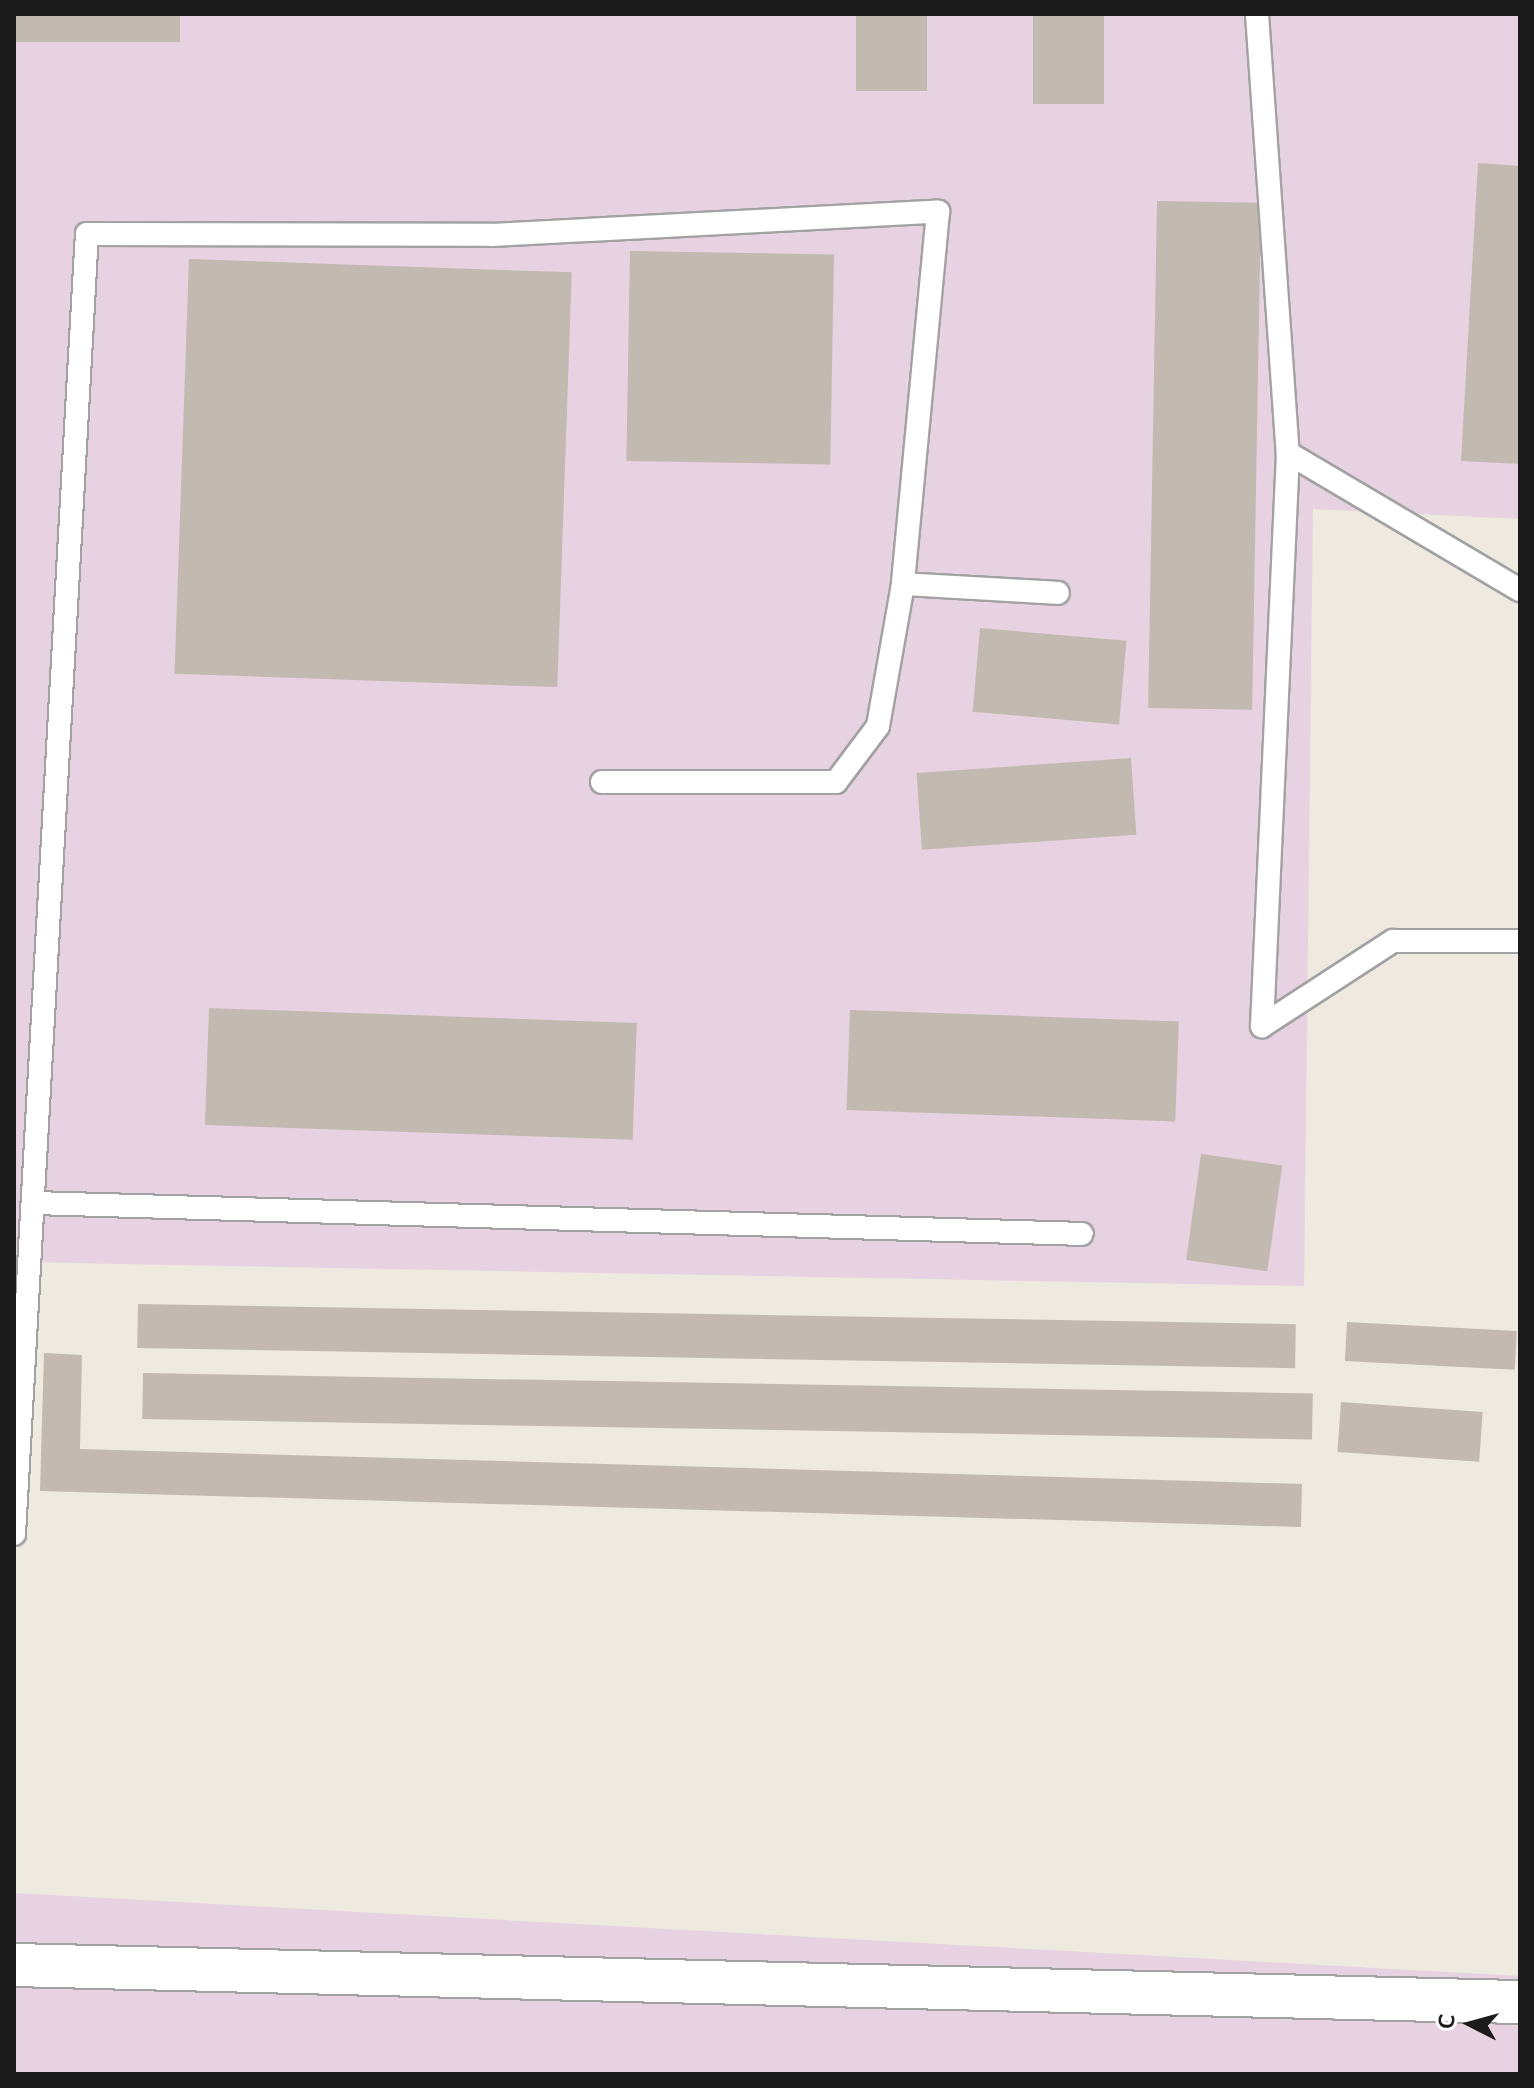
<!DOCTYPE html>
<html>
<head>
<meta charset="utf-8">
<style>
	body { margin:0 }
	#map { position:relative; width:1534px; height:2088px; overflow:hidden; background:#eeeae0; font-family:Mulish,sans-serif }
	div>[style] { position:absolute }
	[style*='--x'] { left:calc(var(--x)*1px); top:calc(var(--y)*1px); width:calc(var(--w)*1px); rotate:calc(var(--a)*1deg) }
	.industrial>* { inset:0; background:#e7d2e1 }
	.building>* { inset:0; background:#c2b9b0; transform-origin:0 0 }
	.roads { filter:drop-shadow(2px 0 #a2a2a2) drop-shadow(-2px 0 #a2a2a2) drop-shadow(0 2px #a2a2a2) drop-shadow(0 -2px #a2a2a2) }
	.service>* { height:22px; margin:-11px; padding:0 11px; transform-origin:11px; border-radius:11px; background:#fff }
	.minor>* { height:42px; margin:-21px; padding:0 21px; transform-origin:21px; border-radius:21px; background:#fff }
	span { translate:-50% -50%; white-space:nowrap; text-align:center; line-height:1.15; -webkit-text-stroke:7px #fff; paint-order:stroke }
	.frame { position:absolute; inset:0; border:16px solid #1b1b1b; pointer-events:none }
	.north { position:absolute; left:1430px; top:1984px; width:80px; height:80px; -webkit-text-stroke:6px #fff; paint-order:stroke; rotate:276deg; font-size:22px; font-weight:700; line-height:32px; text-align:center; color:#1b1b1b }
	.north::after { content:''; display:block; margin:auto; width:28px; height:36px; background:#1b1b1b; clip-path:polygon(50% 0,100% 100%,50% 72%,0 100%) }
</style>
</head>
<body>
<div id="map">
	<div class="industrial">
		<i style="clip-path:polygon(14px 14px,1520px 14px,1520px 519px,1313px 509px,1304px 1286px,14px 1262px)"></i>
		<i style="clip-path:polygon(14px 1893px,1520px 1976px,1520px 2074px,14px 2074px)"></i>
	</div>
	<div class="building">
		<i style="left:14px;top:14px;width:166px;height:28px"></i>
		<i style="left:856px;top:14px;width:71px;height:77px"></i>
		<i style="left:1033px;top:14px;width:71px;height:90px"></i>
		<i style="clip-path:polygon(1478px 163px,1520px 166px,1520px 464px,1461px 461px)"></i>
		<i style="left:1157px;top:201px;width:104px;height:507px;rotate:1deg"></i>
		<i style="left:630px;top:251px;width:204px;height:210px;rotate:1deg"></i>
		<i style="left:189px;top:259px;width:383px;height:415px;rotate:2deg"></i>
		<i style="left:980px;top:628px;width:147px;height:84px;rotate:5deg"></i>
		<i style="left:1131px;top:758px;width:77px;height:215px;rotate:86deg"></i>
		<i style="left:209px;top:1008px;width:428px;height:117px;rotate:2deg"></i>
		<i style="left:850px;top:1010px;width:329px;height:100px;rotate:2deg"></i>
		<i style="left:1201px;top:1154px;width:82px;height:107px;rotate:8deg"></i>
		<i style="left:138px;top:1304px;width:1158px;height:44px;rotate:1deg"></i>
		<i style="left:1347px;top:1322px;width:170px;height:39px;rotate:3deg"></i>
		<i style="clip-path:polygon(44px 1353px,82px 1355px,80px 1449px,1302px 1484px,1301px 1527px,40px 1491px)"></i>
		<i style="left:143px;top:1373px;width:1170px;height:46px;rotate:1deg"></i>
		<i style="left:1341px;top:1402px;width:142px;height:50px;rotate:4deg"></i>
	</div>
	<div class="roads">
		<div class="service">
			<i style="--x:1257;--y:14;--w:440;--a:86"></i>
			<i style="--x:1288;--y:453;--w:574;--a:92.6"></i>
			<i style="--x:1262;--y:1026;--w:156;--a:-33"></i>
			<i style="--x:1393;--y:941;--w:127;--a:0"></i>
			<i style="--x:1288;--y:453;--w:269;--a:30.6"></i>
			<i style="--x:602;--y:782;--w:234;--a:0"></i>
			<i style="--x:836;--y:782;--w:70;--a:-53.1"></i>
			<i style="--x:878;--y:726;--w:144;--a:-80"></i>
			<i style="--x:34;--y:1203;--w:1048;--a:1.69"></i>
			<i style="--x:14;--y:1534;--w:1302;--a:-86.79"></i>
			<i style="--x:87;--y:234;--w:405;--a:0.1"></i>
			<i style="--x:492;--y:235;--w:447;--a:-3"></i>
			<i style="--x:938;--y:212;--w:374;--a:95.4"></i>
			<i style="--x:903;--y:584;--w:155;--a:3.3"></i>
		</div>
		<div class="minor">
			<i style="--x:14;--y:1965;--w:1506;--a:1.41"></i>
		</div>
	</div>
	<div class="frame"></div>
	<div class="north">С</div>
</div>
</body>
</html>
